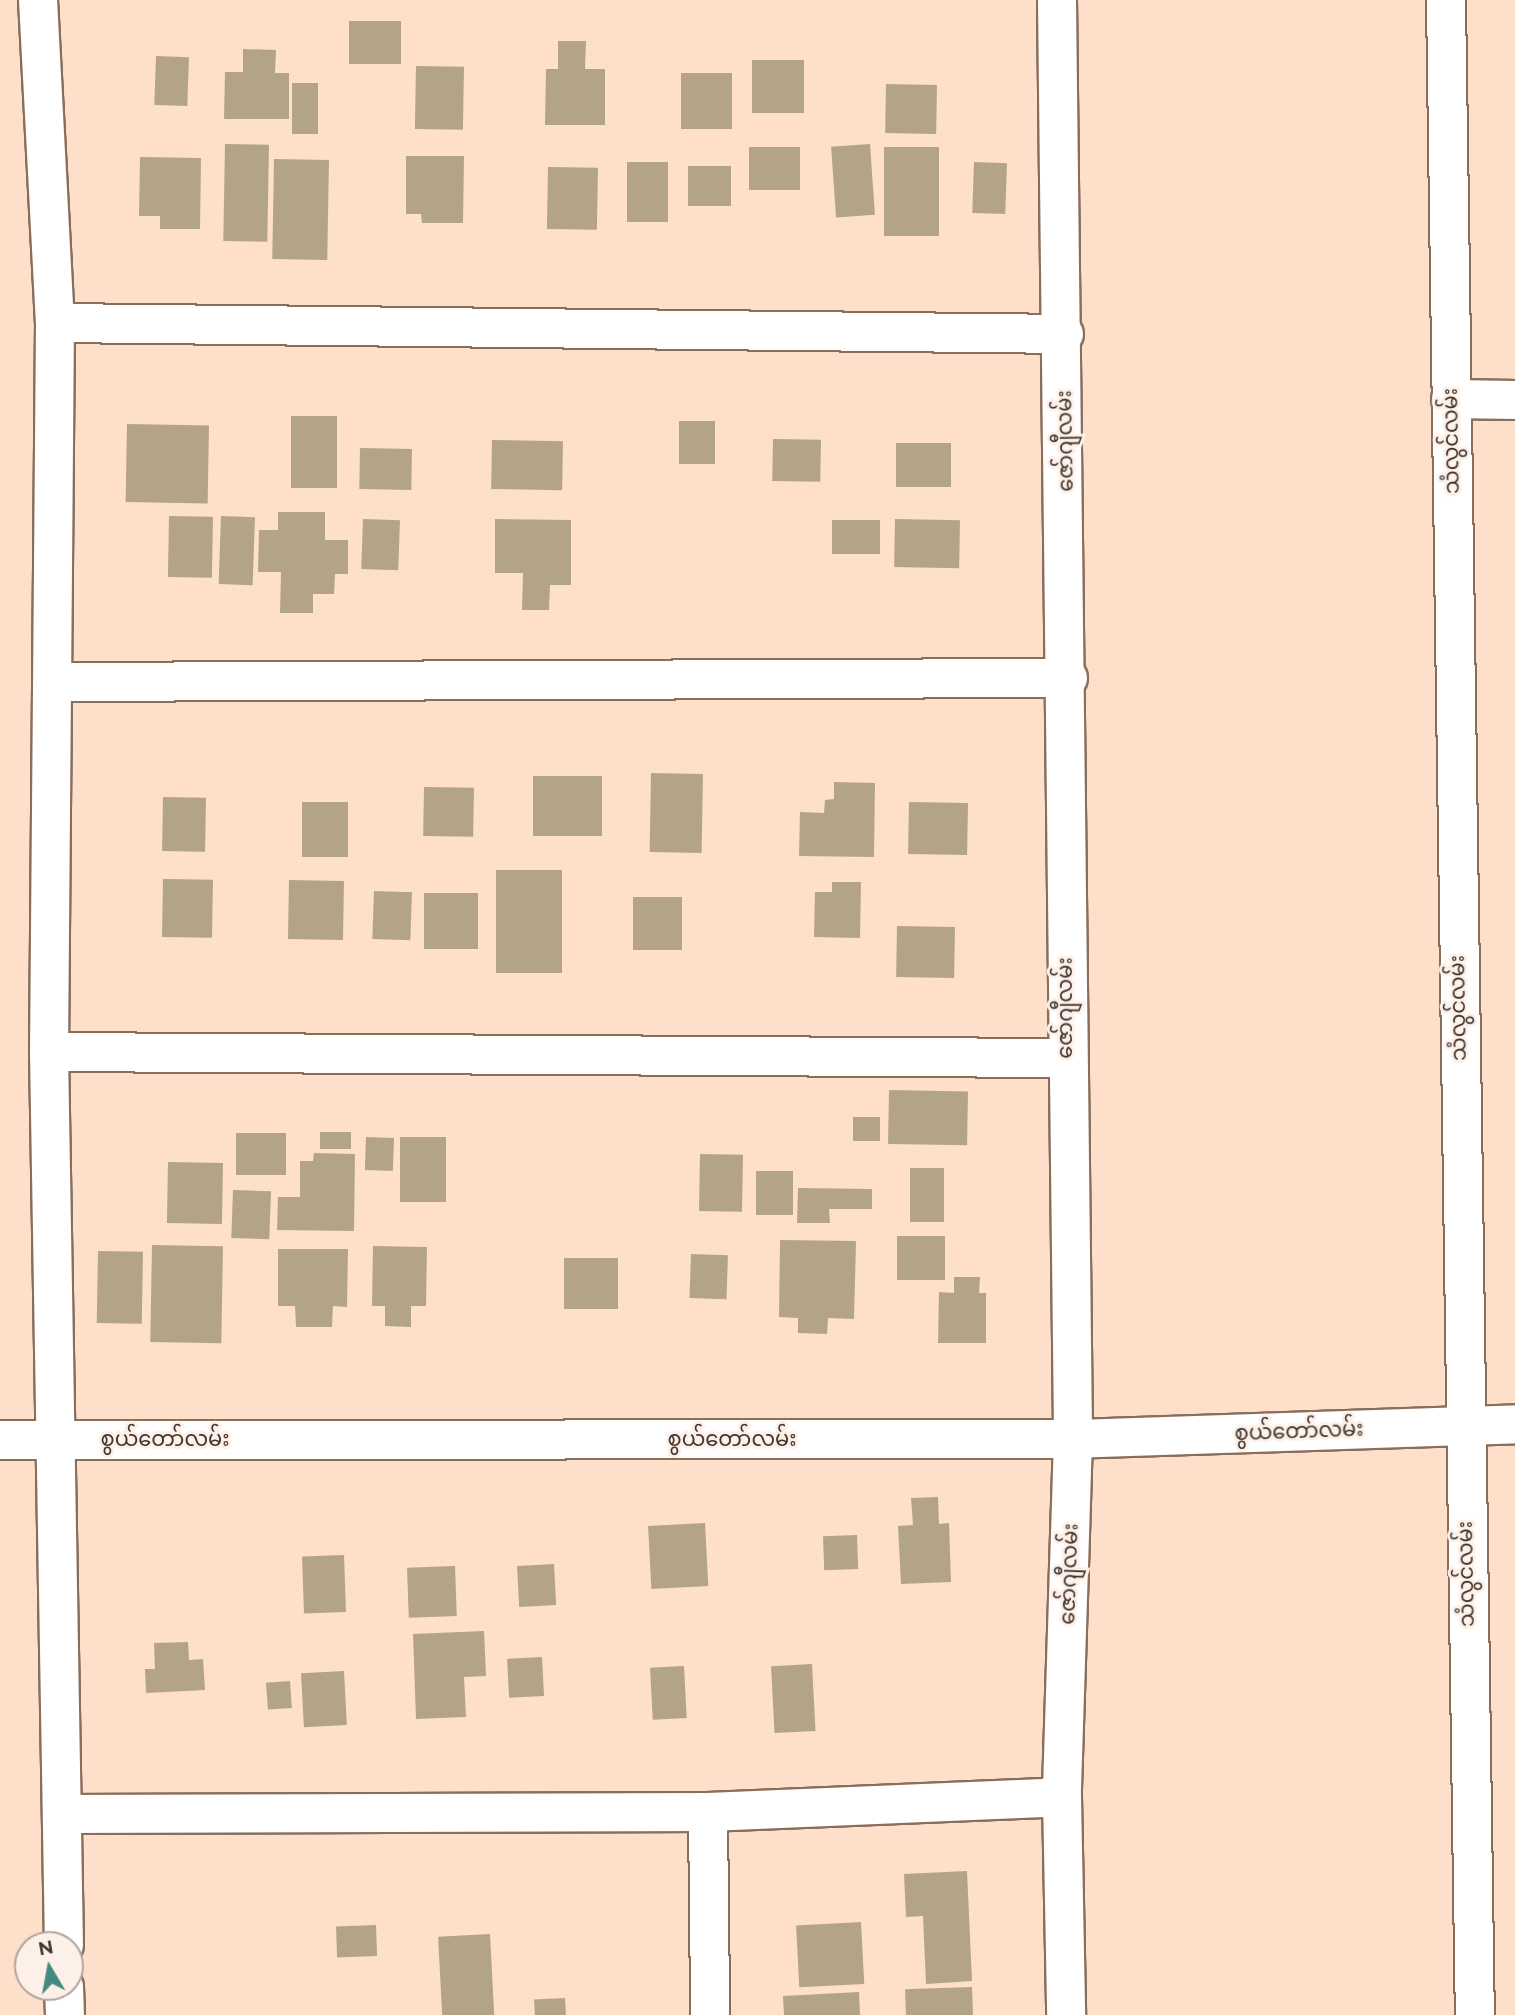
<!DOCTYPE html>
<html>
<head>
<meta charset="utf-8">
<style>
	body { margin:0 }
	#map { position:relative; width:1515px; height:2015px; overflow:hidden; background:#fddfca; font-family:Raleway,"Noto Sans Myanmar",sans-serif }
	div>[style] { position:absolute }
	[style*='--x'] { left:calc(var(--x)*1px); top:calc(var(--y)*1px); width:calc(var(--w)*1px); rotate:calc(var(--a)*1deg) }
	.building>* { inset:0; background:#b4a487; transform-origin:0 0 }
	.roads { filter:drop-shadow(2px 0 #896e5c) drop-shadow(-2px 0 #896e5c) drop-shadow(0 2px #896e5c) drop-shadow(0 -2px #896e5c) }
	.street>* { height:38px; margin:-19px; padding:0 19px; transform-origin:19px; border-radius:19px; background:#fff }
	.secondary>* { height:38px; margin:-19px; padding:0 19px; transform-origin:19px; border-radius:19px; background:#fff }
	.primary>* { height:38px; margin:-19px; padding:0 19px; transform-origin:19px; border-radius:19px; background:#fff }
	span { translate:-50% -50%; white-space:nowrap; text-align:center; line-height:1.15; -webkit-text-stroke:6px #fdf0e8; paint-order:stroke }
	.street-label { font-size:21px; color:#41352d }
	.north { position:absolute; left:14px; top:1931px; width:70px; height:70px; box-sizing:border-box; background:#fdf0e8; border:2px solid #b2a59d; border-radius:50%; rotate:350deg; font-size:19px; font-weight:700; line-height:28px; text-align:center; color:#41352d }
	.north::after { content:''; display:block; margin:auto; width:24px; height:32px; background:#448a81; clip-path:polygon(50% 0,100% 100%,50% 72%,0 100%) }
</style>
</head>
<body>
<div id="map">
	<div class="building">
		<i style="left:349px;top:21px;width:52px;height:43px"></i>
		<i style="clip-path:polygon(558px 41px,586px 41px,585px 69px,605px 69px,605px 125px,545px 125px,546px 69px,558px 69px)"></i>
		<i style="clip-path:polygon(243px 49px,276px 50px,275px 73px,289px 73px,289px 119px,224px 119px,225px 72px,243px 72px)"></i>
		<i style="left:156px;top:56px;width:33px;height:49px;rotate:2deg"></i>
		<i style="left:752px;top:60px;width:52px;height:53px"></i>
		<i style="left:416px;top:66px;width:48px;height:63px;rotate:1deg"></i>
		<i style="left:681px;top:73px;width:51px;height:56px"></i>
		<i style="left:292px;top:83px;width:26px;height:51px"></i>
		<i style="left:886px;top:84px;width:51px;height:49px;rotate:1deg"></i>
		<i style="left:225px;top:144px;width:44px;height:97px;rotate:1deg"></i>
		<i style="left:870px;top:144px;width:71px;height:39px;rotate:86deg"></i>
		<i style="left:749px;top:147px;width:51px;height:43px"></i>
		<i style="left:884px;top:147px;width:55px;height:89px"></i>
		<i style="clip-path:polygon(406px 156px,464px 156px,463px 223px,422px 223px,421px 214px,406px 214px)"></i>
		<i style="clip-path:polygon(140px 157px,201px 158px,200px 229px,160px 229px,160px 216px,139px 216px)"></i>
		<i style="left:274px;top:159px;width:55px;height:100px;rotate:1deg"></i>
		<i style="left:627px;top:162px;width:41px;height:60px"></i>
		<i style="left:974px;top:162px;width:33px;height:51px;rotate:2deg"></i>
		<i style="left:688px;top:166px;width:43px;height:40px"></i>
		<i style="left:548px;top:167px;width:50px;height:62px;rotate:1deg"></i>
		<i style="left:291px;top:416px;width:46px;height:72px"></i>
		<i style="left:679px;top:421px;width:36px;height:43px"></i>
		<i style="left:127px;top:424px;width:82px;height:78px;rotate:1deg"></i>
		<i style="left:773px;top:439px;width:48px;height:42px;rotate:1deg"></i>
		<i style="left:492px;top:440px;width:71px;height:49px;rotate:1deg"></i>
		<i style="left:896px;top:443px;width:55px;height:44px"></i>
		<i style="left:360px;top:448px;width:52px;height:41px;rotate:1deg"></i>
		<i style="clip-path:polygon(278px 512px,325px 512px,325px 540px,348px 540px,348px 574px,335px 574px,334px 594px,313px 594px,313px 613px,280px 613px,281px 572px,258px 572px,259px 530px,278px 530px)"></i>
		<i style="left:169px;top:516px;width:44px;height:61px;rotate:1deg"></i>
		<i style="left:221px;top:516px;width:34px;height:68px;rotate:2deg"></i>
		<i style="left:363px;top:519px;width:37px;height:50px;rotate:2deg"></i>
		<i style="clip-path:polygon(495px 519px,571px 520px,571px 585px,550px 585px,549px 610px,522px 610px,523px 573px,495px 573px)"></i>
		<i style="left:895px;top:519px;width:65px;height:48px;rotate:1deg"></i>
		<i style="left:832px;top:520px;width:48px;height:34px"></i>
		<i style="left:651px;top:773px;width:52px;height:79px;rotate:1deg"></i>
		<i style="left:533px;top:776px;width:69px;height:60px"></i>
		<i style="clip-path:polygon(834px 782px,875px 783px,874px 857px,799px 856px,800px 812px,824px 813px,825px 800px,834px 799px)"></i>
		<i style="left:424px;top:787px;width:50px;height:49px;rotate:1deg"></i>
		<i style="left:163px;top:797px;width:43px;height:54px;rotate:1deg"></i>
		<i style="left:302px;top:802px;width:46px;height:55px"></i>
		<i style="left:909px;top:802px;width:59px;height:52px;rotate:1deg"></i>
		<i style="left:496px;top:870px;width:66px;height:103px"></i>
		<i style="left:163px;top:879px;width:50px;height:58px;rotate:1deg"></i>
		<i style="left:289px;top:880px;width:55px;height:59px;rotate:1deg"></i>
		<i style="clip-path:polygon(832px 882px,861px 882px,860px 938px,814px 937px,815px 892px,832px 892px)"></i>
		<i style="left:374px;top:891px;width:38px;height:48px;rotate:2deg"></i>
		<i style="left:424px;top:893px;width:54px;height:56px"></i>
		<i style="left:633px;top:897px;width:49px;height:53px"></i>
		<i style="left:897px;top:926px;width:58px;height:51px;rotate:1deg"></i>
		<i style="left:889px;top:1090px;width:79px;height:54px;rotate:1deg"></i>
		<i style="left:853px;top:1117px;width:27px;height:24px"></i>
		<i style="left:320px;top:1132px;width:31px;height:17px"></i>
		<i style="left:236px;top:1133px;width:50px;height:42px"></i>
		<i style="left:366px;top:1137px;width:28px;height:33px;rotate:2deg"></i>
		<i style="left:400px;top:1137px;width:46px;height:65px"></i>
		<i style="clip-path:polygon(314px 1153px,355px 1154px,354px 1231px,277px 1230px,278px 1197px,300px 1197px,300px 1161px,313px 1161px)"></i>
		<i style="left:700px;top:1154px;width:43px;height:57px;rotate:1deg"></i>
		<i style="left:168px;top:1162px;width:55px;height:61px;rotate:1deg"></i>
		<i style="left:910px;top:1168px;width:34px;height:54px"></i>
		<i style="left:756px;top:1171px;width:37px;height:44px"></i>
		<i style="clip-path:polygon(798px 1188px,872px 1189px,872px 1209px,829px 1209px,830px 1223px,797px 1223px)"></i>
		<i style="left:233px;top:1190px;width:38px;height:48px;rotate:2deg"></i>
		<i style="left:897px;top:1236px;width:48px;height:44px"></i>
		<i style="clip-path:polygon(780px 1240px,856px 1241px,854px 1319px,828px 1318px,827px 1334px,798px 1333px,798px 1318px,779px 1317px)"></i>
		<i style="left:152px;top:1245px;width:71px;height:97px;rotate:1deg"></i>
		<i style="clip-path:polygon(373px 1246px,427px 1247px,426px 1306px,411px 1306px,411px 1327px,385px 1326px,385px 1306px,372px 1306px)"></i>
		<i style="clip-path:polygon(278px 1249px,348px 1249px,347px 1307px,333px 1306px,332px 1327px,296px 1327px,295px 1306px,278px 1306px)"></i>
		<i style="left:98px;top:1251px;width:45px;height:72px;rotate:1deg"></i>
		<i style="left:691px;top:1254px;width:37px;height:44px;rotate:2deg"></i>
		<i style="left:564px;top:1258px;width:54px;height:51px"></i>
		<i style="clip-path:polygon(954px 1277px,980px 1277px,979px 1293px,986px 1293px,986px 1343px,938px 1343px,939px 1292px,954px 1293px)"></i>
		<i style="clip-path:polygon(938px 1497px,939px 1524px,949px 1523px,951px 1582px,901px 1584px,898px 1526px,913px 1525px,911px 1498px)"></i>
		<i style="left:705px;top:1523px;width:63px;height:57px;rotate:87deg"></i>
		<i style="left:857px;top:1535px;width:34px;height:34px;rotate:88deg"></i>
		<i style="left:344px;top:1555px;width:57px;height:42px;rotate:88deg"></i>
		<i style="left:554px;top:1564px;width:41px;height:37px;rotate:87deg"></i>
		<i style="left:455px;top:1566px;width:50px;height:48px;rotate:88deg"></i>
		<i style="clip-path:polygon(484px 1631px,486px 1676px,464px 1677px,466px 1717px,416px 1719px,413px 1634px)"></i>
		<i style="clip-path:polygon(188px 1642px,189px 1660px,203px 1659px,205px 1690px,146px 1693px,145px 1669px,155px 1669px,154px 1643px)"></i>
		<i style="left:542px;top:1657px;width:39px;height:35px;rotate:87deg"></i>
		<i style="left:812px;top:1664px;width:67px;height:41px;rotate:87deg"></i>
		<i style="left:684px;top:1666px;width:52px;height:34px;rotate:87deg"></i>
		<i style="left:344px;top:1671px;width:54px;height:43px;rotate:87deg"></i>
		<i style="left:290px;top:1681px;width:27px;height:24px;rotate:86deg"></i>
		<i style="clip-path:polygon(967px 1871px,972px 1981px,926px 1984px,923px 1916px,906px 1917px,904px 1874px)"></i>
		<i style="left:861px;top:1922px;width:62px;height:65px;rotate:87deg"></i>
		<i style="left:376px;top:1925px;width:31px;height:40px;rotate:88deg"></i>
		<i style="left:490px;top:1934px;width:81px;height:52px;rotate:87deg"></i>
		<i style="left:972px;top:1987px;width:28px;height:67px;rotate:88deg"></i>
		<i style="clip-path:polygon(859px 1992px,860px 2015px,784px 2015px,783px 1996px)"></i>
		<i style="left:565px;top:1998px;width:17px;height:31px;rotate:87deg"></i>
	</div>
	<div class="roads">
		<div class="street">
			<i style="--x:38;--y:0;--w:323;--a:87"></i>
			<i style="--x:55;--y:323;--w:729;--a:90.47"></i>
			<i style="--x:49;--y:1052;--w:893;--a:89.04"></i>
			<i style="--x:55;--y:323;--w:1009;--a:0.62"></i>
			<i style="--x:53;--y:682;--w:1015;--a:-0.23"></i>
			<i style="--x:49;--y:1052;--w:1016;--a:0.34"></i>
			<i style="--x:708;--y:1812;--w:203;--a:89.4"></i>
			<i style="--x:62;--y:1814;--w:646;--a:-0.18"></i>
			<i style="--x:708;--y:1812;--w:354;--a:-2.4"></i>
			<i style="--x:64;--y:1987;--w:28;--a:88"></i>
		</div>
		<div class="secondary">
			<i style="--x:1057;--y:0;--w:1439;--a:89.36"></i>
			<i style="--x:1073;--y:1439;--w:358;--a:91.8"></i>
			<i style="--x:1062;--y:1797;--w:218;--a:88.9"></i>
			<i style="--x:0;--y:1440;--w:1073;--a:-0.05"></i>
			<i style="--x:1073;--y:1439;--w:442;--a:-1.9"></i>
		</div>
		<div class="primary">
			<i style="--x:1446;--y:0;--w:2015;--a:89.18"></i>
			<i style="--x:1451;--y:399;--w:64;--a:0.9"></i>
		</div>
	</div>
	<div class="street-label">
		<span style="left:1065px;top:441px;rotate:-91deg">ဇော်ဂျီလမ်း</span>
		<span style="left:1451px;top:441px;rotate:-91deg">သံလွင်လမ်း</span>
		<span style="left:1065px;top:1008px;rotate:-90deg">ဇော်ဂျီလမ်း</span>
		<span style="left:1458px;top:1008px;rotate:-91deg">သံလွင်လမ်း</span>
		<span style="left:1299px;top:1431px;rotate:-2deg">စွယ်တော်လမ်း</span>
		<span style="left:165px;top:1439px">စွယ်တော်လမ်း</span>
		<span style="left:732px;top:1439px">စွယ်တော်လမ်း</span>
		<span style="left:1069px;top:1574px;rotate:-88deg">ဇော်ဂျီလမ်း</span>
		<span style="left:1466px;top:1574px;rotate:-91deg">သံလွင်လမ်း</span>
	</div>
	<div class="north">N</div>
</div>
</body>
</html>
